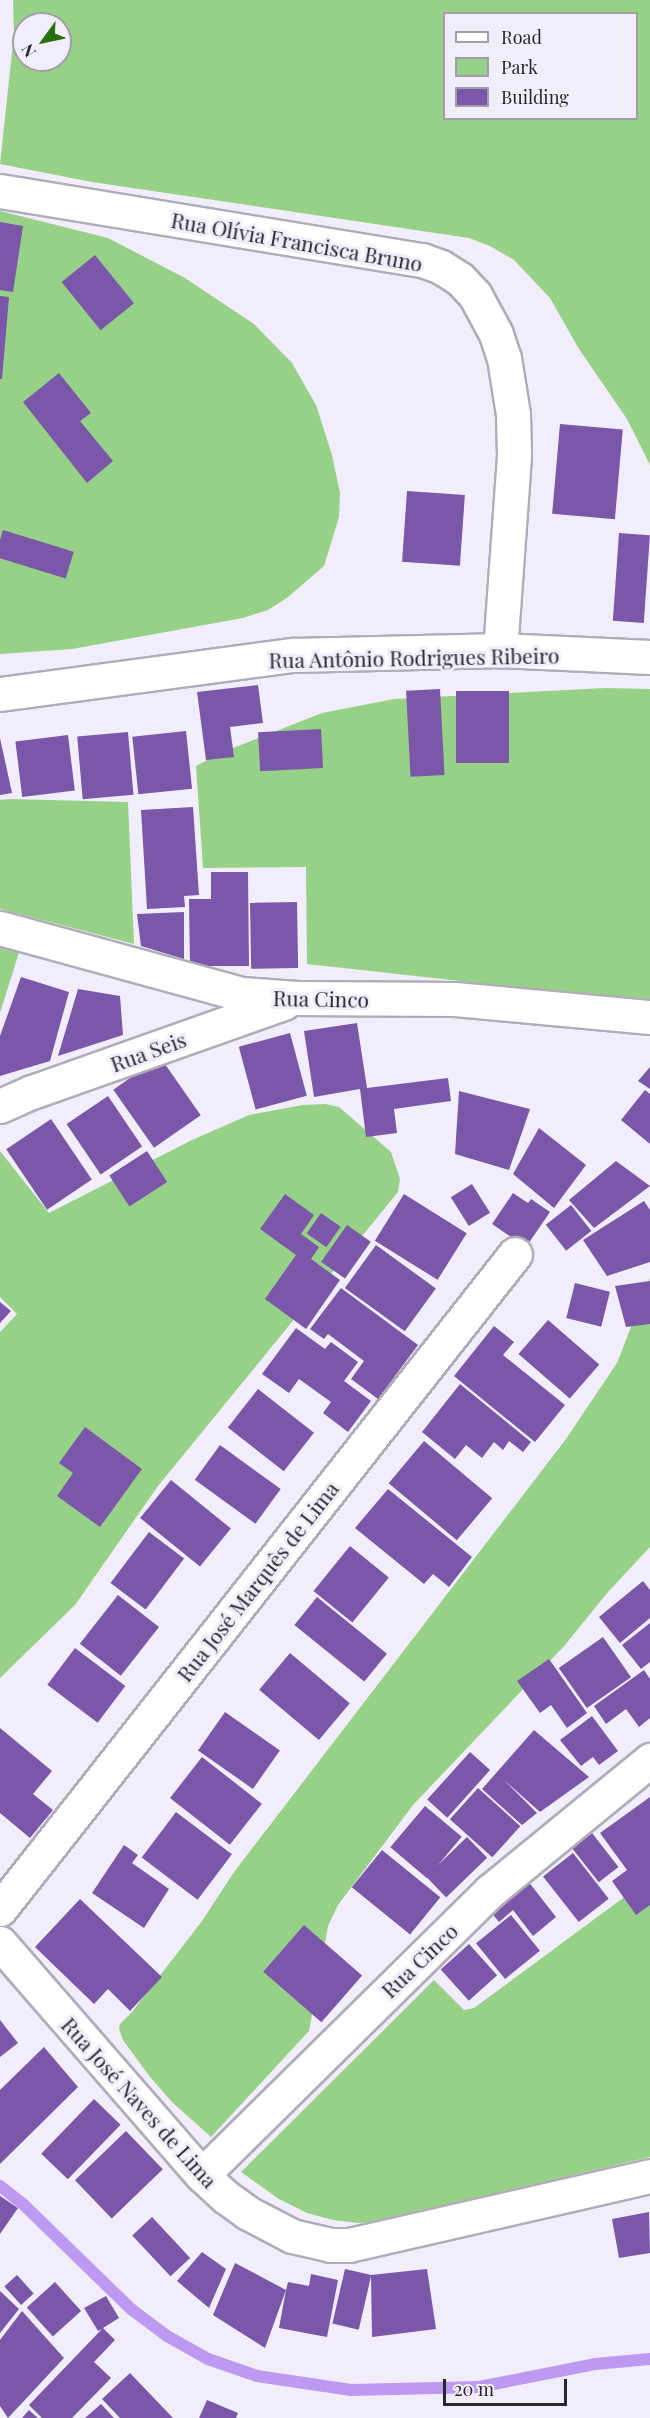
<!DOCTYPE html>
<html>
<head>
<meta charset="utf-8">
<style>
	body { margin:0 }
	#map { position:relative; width:650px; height:2418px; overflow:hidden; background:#f2edfb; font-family:"Playfair Display",serif }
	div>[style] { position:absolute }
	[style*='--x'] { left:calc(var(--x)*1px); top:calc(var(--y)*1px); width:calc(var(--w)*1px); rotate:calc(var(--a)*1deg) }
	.green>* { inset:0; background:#97d188 }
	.stream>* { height:12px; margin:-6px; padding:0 6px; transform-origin:6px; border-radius:6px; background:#be99f2 }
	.building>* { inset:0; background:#7b57a9; transform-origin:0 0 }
	.roads { filter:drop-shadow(2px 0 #b1acb9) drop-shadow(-2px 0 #b1acb9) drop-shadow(0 2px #b1acb9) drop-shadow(0 -2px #b1acb9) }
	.minor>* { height:33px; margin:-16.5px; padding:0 16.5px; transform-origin:16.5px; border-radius:16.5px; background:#fff }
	span { translate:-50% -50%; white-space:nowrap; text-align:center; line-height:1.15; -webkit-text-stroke:6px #f2edfb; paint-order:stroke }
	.street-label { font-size:21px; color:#29272c }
	.legend { position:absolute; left:443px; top:12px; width:195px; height:108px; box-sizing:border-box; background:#f2edfb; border:2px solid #a29ea8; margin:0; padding:8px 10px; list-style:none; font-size:18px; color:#29272c }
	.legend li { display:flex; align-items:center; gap:12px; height:30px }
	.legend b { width:30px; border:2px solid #a29ea8 }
	.north { position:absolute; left:12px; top:12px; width:60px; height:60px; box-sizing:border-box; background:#f2edfb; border:2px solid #a29ea8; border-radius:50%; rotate:237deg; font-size:16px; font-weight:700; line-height:24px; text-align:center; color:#29272c }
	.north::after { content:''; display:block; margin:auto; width:21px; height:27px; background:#29700f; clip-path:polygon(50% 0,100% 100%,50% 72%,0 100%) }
	.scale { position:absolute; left:443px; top:2379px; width:124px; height:27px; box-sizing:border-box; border:3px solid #29272c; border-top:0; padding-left:8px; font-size:18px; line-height:21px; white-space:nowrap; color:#29272c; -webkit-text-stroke:4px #f2edfb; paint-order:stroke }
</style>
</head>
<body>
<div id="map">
	<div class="green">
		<i style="clip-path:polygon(evenodd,13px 0,650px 0,650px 465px,627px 419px,579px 349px,550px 298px,514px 260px,490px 246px,469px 238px,92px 182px,0 164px,14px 34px,13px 0,444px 14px,636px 14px,636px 118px,444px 118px,444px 14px,13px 0,24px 24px,60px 24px,60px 60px,24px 60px,24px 24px)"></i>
		<i style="clip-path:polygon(0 211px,108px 238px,185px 278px,254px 324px,292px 363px,316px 405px,332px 455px,340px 493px,339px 517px,324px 566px,288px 597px,268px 610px,243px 618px,72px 649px,0 654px)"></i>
		<i style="clip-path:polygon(606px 688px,650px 689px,650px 1002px,307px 964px,306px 867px,203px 868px,196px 766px,220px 753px,322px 713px,394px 699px)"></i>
		<i style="clip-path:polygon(10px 799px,128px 802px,134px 944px,0 909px,0 800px)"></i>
		<i style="clip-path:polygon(0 940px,21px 946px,0 1013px)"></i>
		<i style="clip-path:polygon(325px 1104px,339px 1107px,391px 1152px,400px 1179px,398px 1192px,158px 1486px,75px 1605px,0 1678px,0 1332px,17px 1314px,0 1297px,0 1151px,49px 1213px,192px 1140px,249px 1115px,303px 1105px)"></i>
		<i style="clip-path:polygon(650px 1278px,650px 1547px,608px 1592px,565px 1645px,413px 1805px,338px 1905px,328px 1926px,309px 2031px,211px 2137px,173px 2103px,150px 2077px,123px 2040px,119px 2029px,120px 2024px,132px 2012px,202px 1921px,234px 1872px,566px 1439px,617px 1363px)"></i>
		<i style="clip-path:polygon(650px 1878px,650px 2157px,381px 2221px,359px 2223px,333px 2220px,307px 2213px,279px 2199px,241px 2172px,434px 1980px,464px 2010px,474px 2008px)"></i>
	</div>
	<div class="stream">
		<i style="--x:0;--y:2186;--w:29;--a:38"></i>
		<i style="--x:23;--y:2204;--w:151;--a:44.2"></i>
		<i style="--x:131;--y:2309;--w:45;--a:36.9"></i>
		<i style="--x:167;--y:2336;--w:47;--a:29.3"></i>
		<i style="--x:208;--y:2359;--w:52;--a:19.1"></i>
		<i style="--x:257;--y:2376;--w:95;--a:8.5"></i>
		<i style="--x:351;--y:2390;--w:128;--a:-1.3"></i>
		<i style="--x:479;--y:2387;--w:118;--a:-11.2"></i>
		<i style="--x:595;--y:2364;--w:55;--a:-5.2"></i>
	</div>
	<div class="building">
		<i style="clip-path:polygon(0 222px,23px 226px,13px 292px,0 290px)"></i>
		<i style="left:95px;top:255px;width:62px;height:43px;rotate:51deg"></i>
		<i style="clip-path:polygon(0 296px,9px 297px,2px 379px,0 379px)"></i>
		<i style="clip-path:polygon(59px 373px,91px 413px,80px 421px,113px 461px,87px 483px,23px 402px)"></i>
		<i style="left:560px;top:424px;width:63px;height:90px;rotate:5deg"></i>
		<i style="left:407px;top:491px;width:58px;height:71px;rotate:4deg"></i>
		<i style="left:3px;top:530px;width:74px;height:28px;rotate:17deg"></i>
		<i style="left:619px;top:533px;width:31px;height:88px;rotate:4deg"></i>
		<i style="clip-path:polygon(258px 685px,263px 723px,230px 727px,234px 757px,206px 760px,197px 692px)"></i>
		<i style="left:440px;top:689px;width:86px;height:34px;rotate:87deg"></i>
		<i style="left:456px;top:691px;width:53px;height:72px"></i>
		<i style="left:321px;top:729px;width:39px;height:63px;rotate:87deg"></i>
		<i style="left:186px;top:731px;width:58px;height:54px;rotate:84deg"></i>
		<i style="left:128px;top:732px;width:63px;height:51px;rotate:85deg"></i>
		<i style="left:68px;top:735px;width:56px;height:53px;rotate:83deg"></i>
		<i style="clip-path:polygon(0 738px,12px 793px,0 795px)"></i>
		<i style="clip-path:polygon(193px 807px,199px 895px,184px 896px,185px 907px,147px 909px,141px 810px)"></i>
		<i style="clip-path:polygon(211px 872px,248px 872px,249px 966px,190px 966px,189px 899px,211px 899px)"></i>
		<i style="left:297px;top:902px;width:66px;height:47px;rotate:89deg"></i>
		<i style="clip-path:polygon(184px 912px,184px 959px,141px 946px,137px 914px)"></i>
		<i style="clip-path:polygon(21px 977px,69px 992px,50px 1061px,0 1076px,0 1036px)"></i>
		<i style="clip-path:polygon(78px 989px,120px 996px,123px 1035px,58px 1056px)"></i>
		<i style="clip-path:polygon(357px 1023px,367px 1088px,448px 1078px,451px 1101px,394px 1109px,397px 1133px,366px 1137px,360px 1089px,314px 1097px,304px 1031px)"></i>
		<i style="left:290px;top:1033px;width:65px;height:53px;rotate:75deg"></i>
		<i style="left:160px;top:1057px;width:71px;height:57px;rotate:55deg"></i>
		<i style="clip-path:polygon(650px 1067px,650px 1089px,638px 1081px)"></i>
		<i style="clip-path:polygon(645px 1090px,650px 1094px,650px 1144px,621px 1120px)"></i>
		<i style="clip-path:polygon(459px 1091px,530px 1109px,509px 1170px,455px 1154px)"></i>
		<i style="left:108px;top:1096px;width:61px;height:50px;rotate:56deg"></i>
		<i style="left:51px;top:1119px;width:73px;height:54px;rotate:56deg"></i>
		<i style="clip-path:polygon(539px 1128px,586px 1165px,554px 1208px,513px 1174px)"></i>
		<i style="left:147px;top:1151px;width:37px;height:45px;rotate:57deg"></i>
		<i style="clip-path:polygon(616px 1161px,650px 1186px,594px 1228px,569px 1200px)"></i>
		<i style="left:472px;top:1184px;width:34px;height:25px;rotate:58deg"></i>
		<i style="clip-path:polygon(513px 1193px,528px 1203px,531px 1199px,550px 1212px,526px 1247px,492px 1224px)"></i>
		<i style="clip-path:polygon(285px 1194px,314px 1215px,301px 1234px,319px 1247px,311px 1259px,340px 1280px,306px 1329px,265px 1299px,296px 1255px,260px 1229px)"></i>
		<i style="left:404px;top:1194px;width:74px;height:55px;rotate:32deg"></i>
		<i style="clip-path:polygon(644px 1201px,650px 1210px,650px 1262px,607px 1276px,583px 1240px)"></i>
		<i style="left:571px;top:1205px;width:33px;height:32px;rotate:52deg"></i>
		<i style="left:321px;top:1213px;width:24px;height:25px;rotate:35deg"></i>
		<i style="left:347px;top:1225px;width:29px;height:45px;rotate:35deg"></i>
		<i style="left:376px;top:1245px;width:74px;height:53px;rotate:36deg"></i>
		<i style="clip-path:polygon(650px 1281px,650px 1324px,626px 1327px,615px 1286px)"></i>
		<i style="left:575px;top:1283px;width:36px;height:36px;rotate:14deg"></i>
		<i style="clip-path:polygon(341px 1288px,418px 1345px,378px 1399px,351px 1379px,364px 1361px,328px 1334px,324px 1339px,310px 1329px)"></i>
		<i style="clip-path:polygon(0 1302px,11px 1311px,0 1323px)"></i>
		<i style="left:548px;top:1320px;width:68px;height:45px;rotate:41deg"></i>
		<i style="clip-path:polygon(494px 1326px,514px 1342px,503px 1355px,565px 1405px,535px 1442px,454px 1376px)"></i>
		<i style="clip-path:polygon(296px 1328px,325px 1349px,331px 1342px,358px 1362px,344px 1381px,371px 1401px,348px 1432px,323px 1413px,331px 1402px,299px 1379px,289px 1393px,262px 1374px)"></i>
		<i style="clip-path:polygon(460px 1384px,531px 1442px,523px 1452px,509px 1441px,503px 1450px,494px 1442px,482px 1458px,466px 1445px,455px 1459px,422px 1432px)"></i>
		<i style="left:258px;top:1389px;width:71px;height:49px;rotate:38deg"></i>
		<i style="clip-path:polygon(85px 1427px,142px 1469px,100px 1527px,57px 1496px,73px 1473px,59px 1463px)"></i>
		<i style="left:424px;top:1441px;width:89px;height:55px;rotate:40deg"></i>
		<i style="left:220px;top:1445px;width:75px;height:43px;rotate:36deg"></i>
		<i style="left:171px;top:1480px;width:77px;height:49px;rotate:39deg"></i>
		<i style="clip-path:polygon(388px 1489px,472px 1557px,449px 1587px,433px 1574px,424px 1584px,355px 1528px)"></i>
		<i style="left:149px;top:1532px;width:44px;height:64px;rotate:37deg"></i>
		<i style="left:350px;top:1546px;width:50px;height:58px;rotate:39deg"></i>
		<i style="clip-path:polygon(643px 1581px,650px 1590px,650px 1618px,620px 1643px,599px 1617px)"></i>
		<i style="left:118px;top:1595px;width:52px;height:62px;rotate:38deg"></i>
		<i style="left:317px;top:1597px;width:90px;height:36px;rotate:39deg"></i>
		<i style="clip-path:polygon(650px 1623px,650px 1662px,641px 1669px,622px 1645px)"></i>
		<i style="left:603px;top:1637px;width:49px;height:54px;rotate:55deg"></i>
		<i style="left:75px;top:1648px;width:63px;height:46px;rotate:37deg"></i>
		<i style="left:290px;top:1653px;width:78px;height:48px;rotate:40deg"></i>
		<i style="clip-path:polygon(549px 1659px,587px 1713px,567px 1728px,551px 1705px,540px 1713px,517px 1681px)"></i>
		<i style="clip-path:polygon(644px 1670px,650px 1679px,650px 1718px,639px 1727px,626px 1709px,606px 1724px,594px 1706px)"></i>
		<i style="left:225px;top:1712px;width:67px;height:47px;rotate:35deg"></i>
		<i style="clip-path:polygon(592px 1716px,618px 1751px,599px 1765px,593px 1757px,581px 1766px,560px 1740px)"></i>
		<i style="clip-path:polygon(0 1728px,52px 1771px,33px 1794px,53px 1810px,30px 1838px,0 1813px)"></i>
		<i style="clip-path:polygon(534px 1730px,589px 1777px,540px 1812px,504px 1780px,537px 1813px,522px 1825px,482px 1789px)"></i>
		<i style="left:470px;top:1752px;width:27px;height:64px;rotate:42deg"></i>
		<i style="left:202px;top:1757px;width:76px;height:52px;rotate:38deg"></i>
		<i style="left:478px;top:1788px;width:57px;height:42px;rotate:42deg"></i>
		<i style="clip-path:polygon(650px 1797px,650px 1905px,636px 1915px,612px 1881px,627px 1870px,600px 1833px)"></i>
		<i style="left:425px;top:1806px;width:48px;height:54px;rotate:40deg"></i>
		<i style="left:176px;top:1812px;width:70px;height:57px;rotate:37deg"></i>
		<i style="left:592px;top:1833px;width:43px;height:25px;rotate:52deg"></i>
		<i style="left:467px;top:1837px;width:29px;height:57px;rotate:46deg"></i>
		<i style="clip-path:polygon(124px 1845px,138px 1855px,132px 1863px,169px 1889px,144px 1928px,92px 1893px)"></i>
		<i style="left:382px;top:1850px;width:75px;height:48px;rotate:39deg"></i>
		<i style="left:573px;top:1853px;width:58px;height:38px;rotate:52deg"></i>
		<i style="clip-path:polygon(524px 1876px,556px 1917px,533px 1936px,513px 1910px,499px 1922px,486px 1906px)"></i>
		<i style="clip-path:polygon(80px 1899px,162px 1977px,130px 2011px,108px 1989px,94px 2004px,35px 1947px)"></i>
		<i style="left:511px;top:1915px;width:46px;height:45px;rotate:51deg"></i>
		<i style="left:304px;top:1925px;width:77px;height:62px;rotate:41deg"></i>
		<i style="left:469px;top:1944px;width:42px;height:38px;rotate:48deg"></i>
		<i style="clip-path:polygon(0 2020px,18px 2043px,0 2057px)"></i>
		<i style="clip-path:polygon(44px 2047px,78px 2087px,0 2164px,0 2090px)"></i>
		<i style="left:94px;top:2099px;width:37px;height:76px;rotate:44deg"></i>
		<i style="left:126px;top:2131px;width:53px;height:71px;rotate:46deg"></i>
		<i style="clip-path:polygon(0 2196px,18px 2208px,0 2234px)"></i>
		<i style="clip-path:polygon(649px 2212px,650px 2253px,619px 2258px,612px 2219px)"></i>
		<i style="left:152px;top:2217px;width:56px;height:27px;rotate:47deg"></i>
		<i style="clip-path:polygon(202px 2252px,226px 2269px,209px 2308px,177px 2281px)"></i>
		<i style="clip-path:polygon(235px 2263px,286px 2290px,288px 2282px,309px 2286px,311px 2274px,338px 2280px,327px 2337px,279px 2328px,286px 2290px,265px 2348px,213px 2315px)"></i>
		<i style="left:345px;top:2269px;width:27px;height:56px;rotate:13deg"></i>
		<i style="clip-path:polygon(427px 2269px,436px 2329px,372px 2337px,371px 2275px)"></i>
		<i style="left:17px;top:2275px;width:25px;height:17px;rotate:48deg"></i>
		<i style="left:55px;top:2282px;width:39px;height:38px;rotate:48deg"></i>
		<i style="clip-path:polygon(0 2291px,19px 2309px,0 2333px)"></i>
		<i style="clip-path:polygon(106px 2296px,119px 2318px,103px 2328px,115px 2340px,94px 2362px,111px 2378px,72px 2418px,42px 2418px,29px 2405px,102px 2329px,98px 2331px,84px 2308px)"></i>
		<i style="clip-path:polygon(22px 2311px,64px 2358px,8px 2418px,0 2406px,0 2340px)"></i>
		<i style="clip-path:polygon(130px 2373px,173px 2418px,120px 2418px,102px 2399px)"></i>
		<i style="clip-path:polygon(207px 2400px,238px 2413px,236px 2418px,199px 2418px)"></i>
		<i style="clip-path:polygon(101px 2404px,114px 2418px,85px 2418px)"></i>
		<i style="clip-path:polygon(29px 2410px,38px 2418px,22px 2418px)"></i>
	</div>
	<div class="roads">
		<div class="minor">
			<i style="--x:0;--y:191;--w:428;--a:9.3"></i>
			<i style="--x:422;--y:260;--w:20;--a:20"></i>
			<i style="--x:441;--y:267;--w:22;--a:32"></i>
			<i style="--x:460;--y:279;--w:22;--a:47"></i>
			<i style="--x:475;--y:295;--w:44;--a:61.7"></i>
			<i style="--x:496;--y:334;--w:25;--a:72"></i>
			<i style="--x:504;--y:358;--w:57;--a:80.9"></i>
			<i style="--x:513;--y:414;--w:42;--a:88.6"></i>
			<i style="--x:514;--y:456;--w:195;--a:94.1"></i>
			<i style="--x:0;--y:694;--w:297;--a:-7.6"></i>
			<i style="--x:294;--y:655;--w:206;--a:-1.4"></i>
			<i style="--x:500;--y:650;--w:150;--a:2.7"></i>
			<i style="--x:0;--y:928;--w:251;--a:15.3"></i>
			<i style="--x:242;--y:994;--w:55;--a:4.2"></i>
			<i style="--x:297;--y:998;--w:158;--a:0.4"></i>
			<i style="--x:455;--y:999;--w:196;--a:5.3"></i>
			<i style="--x:0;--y:1106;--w:35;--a:-24"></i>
			<i style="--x:32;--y:1092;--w:267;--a:-19.5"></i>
			<i style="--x:0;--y:1909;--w:833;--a:-51.82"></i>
			<i style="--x:0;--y:1943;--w:308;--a:49"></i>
			<i style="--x:202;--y:2175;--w:33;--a:43"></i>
			<i style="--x:226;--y:2197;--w:27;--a:36"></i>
			<i style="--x:248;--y:2213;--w:50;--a:27.6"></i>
			<i style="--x:292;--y:2236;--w:39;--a:13"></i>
			<i style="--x:330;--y:2245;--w:19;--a:0"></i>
			<i style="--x:349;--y:2245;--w:309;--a:-12.9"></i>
			<i style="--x:202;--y:2175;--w:404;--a:-44.6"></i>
			<i style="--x:490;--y:1891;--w:207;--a:-39.3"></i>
		</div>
	</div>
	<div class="street-label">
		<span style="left:297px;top:241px;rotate:10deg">Rua Olívia Francisca Bruno</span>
		<span style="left:414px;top:657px;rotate:-1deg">Rua Antônio Rodrigues Ribeiro</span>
		<span style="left:321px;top:998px;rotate:1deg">Rua Cinco</span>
		<span style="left:148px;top:1051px;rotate:-20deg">Rua Seis</span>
		<span style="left:257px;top:1581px;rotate:-52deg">Rua José Marquês de Lima</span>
		<span style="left:419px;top:1960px;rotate:-44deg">Rua Cinco</span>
		<span style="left:140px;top:2102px;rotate:48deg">Rua José Naves de Lima</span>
	</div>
	<ul class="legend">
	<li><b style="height:8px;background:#fff"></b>Road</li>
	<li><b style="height:16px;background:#97d188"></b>Park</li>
	<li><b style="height:16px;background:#7b57a9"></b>Building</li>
	</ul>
	<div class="north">N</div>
	<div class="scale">20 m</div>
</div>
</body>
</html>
